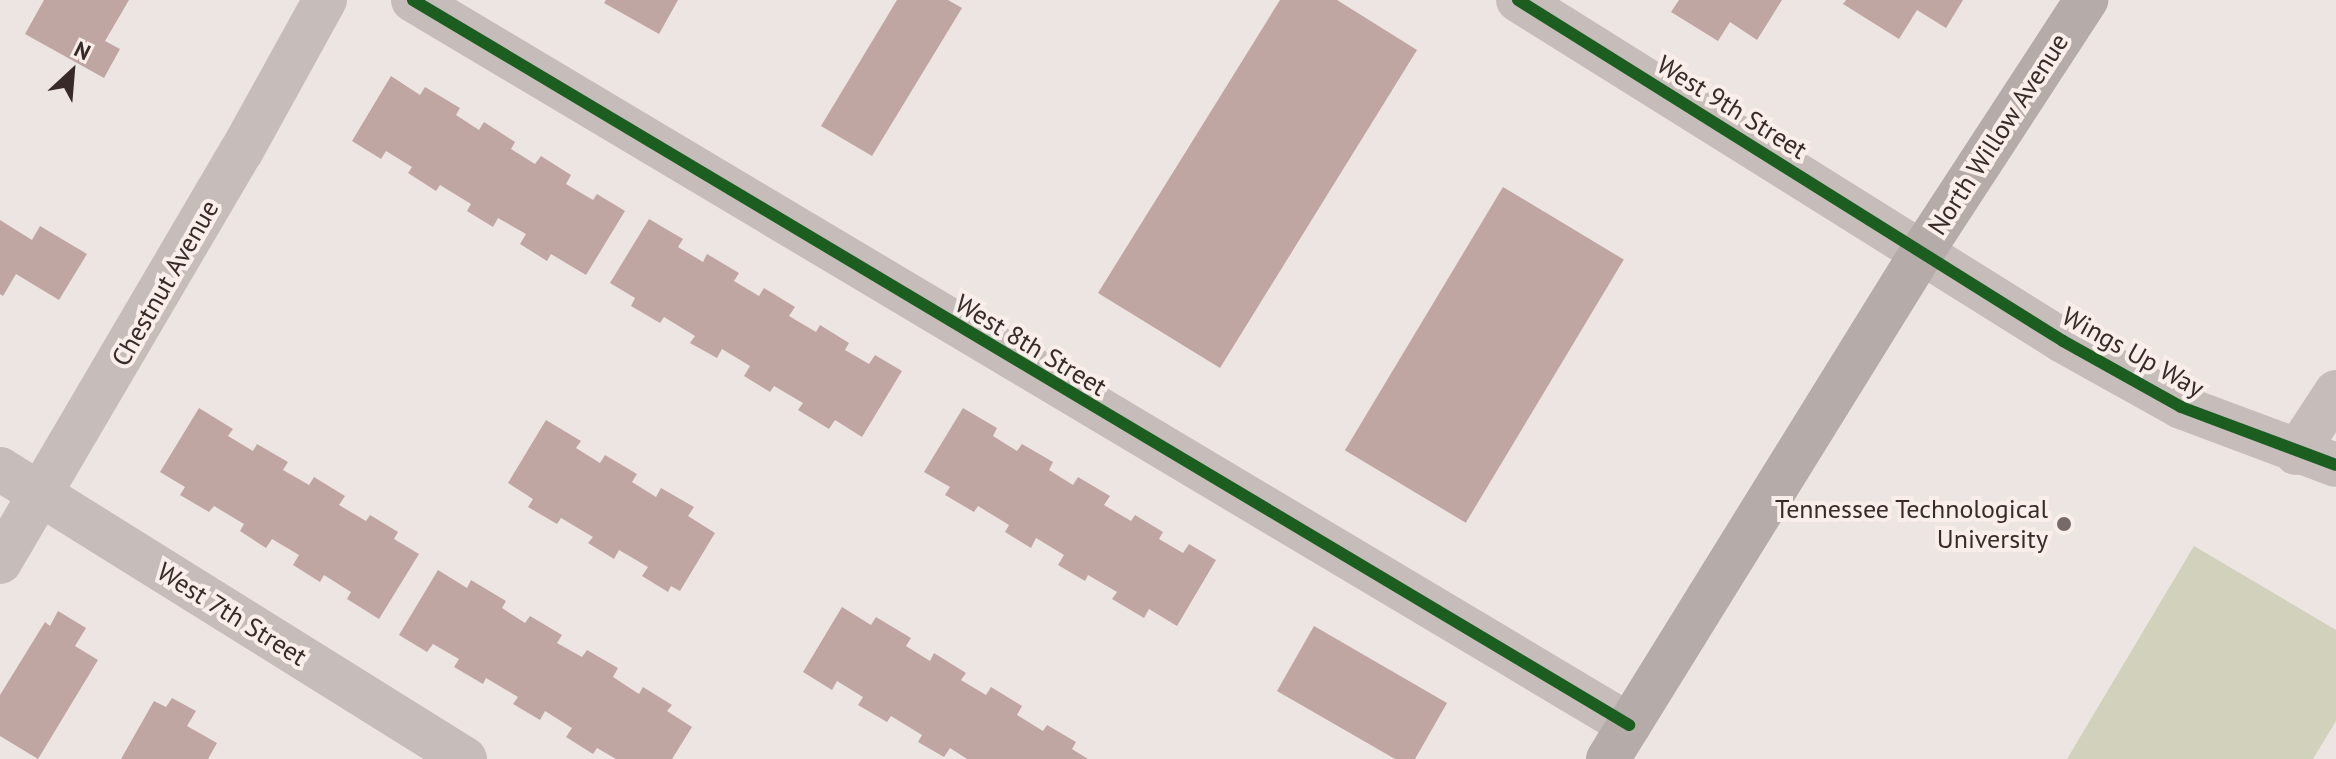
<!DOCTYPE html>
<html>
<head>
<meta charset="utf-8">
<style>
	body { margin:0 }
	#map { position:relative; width:2336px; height:759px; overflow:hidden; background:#ede5e1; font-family:"PT Sans",sans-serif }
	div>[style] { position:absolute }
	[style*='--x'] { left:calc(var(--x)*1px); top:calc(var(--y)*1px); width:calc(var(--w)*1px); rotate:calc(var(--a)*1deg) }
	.green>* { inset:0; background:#d2d1bb }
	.building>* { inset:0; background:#c0a6a3; transform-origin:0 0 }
	.minor>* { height:44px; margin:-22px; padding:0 22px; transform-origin:22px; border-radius:22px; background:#c6bdba }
	.major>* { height:44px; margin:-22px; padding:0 22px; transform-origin:22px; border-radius:22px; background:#b5aca9 }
	.cycleway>* { height:12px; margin:-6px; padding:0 6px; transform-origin:6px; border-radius:6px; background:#1b5e20 }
	.dots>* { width:22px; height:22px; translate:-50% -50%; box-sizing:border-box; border:4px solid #f9eee9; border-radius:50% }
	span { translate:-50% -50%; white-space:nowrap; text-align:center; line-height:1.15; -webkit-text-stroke:8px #f9eee9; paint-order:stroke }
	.street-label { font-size:26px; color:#372a28 }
	.poi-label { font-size:26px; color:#372a28 }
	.right { translate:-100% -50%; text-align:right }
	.north { position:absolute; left:32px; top:32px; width:80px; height:80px; -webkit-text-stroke:6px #f9eee9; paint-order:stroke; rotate:26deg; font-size:22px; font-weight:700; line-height:32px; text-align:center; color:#372a28 }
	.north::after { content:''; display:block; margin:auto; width:28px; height:36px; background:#372a28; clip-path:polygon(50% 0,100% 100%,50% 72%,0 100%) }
</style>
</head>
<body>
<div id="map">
	<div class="green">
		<i style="clip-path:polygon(2194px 546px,2336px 630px,2336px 721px,2313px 759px,2067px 759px)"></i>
	</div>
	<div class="building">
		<i style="clip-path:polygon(44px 0,129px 0,105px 41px,120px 49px,104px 78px,25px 34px)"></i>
		<i style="clip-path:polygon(606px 0,678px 0,659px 34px,604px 3px)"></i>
		<i style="clip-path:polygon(897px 0,948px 0,962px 8px,872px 156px,821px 126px)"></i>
		<i style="clip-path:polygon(1280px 0,1337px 0,1417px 50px,1220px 368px,1098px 293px)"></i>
		<i style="clip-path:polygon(1679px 0,1782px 0,1757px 40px,1730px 22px,1718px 41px,1671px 12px)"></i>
		<i style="clip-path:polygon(1846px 0,1963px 0,1946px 28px,1917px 10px,1899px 39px,1843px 4px)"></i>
		<i style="clip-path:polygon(391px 76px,420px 95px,425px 87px,460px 108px,456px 115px,479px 130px,484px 122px,515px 142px,511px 149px,535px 164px,541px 156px,571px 175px,566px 184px,593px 200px,597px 194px,625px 211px,586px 275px,551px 254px,547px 261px,520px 244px,526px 234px,498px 218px,493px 227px,467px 211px,471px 204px,440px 185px,436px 191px,408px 173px,412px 167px,386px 151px,381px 159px,352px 141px)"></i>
		<i style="left:1503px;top:187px;width:141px;height:307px;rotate:31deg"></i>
		<i style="clip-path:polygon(649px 219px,683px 239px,678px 247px,703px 262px,707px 254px,739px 273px,734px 281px,759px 296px,764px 288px,795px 307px,789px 316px,816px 332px,820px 325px,849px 343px,845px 350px,869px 364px,875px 355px,902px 371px,862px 437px,835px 420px,829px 429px,798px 410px,803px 403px,774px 386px,770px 392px,744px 376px,750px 366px,722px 349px,717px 358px,690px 343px,695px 336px,664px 317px,660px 323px,631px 306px,635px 298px,610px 283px)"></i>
		<i style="clip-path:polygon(0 220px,32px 240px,40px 226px,87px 254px,59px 300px,16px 274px,3px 296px,0 294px)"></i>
		<i style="clip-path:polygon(199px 408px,233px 429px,228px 436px,253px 451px,257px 444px,288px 462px,283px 470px,309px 485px,314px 477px,345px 496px,339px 505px,366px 521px,370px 515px,398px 532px,394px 539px,419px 554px,379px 619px,347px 599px,351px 592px,324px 575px,320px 582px,293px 565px,299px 555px,272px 539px,266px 548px,240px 531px,244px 524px,214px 506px,209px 512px,180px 495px,185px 487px,160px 472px)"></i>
		<i style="clip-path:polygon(963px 408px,997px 428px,993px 436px,1017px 451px,1022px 444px,1053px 462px,1049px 470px,1073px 485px,1078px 477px,1110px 496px,1104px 505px,1131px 521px,1135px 515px,1163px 532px,1159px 539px,1183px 553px,1189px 544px,1216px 560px,1177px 626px,1149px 609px,1144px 618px,1112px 599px,1117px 592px,1088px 575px,1085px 581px,1058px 565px,1064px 555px,1036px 538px,1031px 548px,1005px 532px,1009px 525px,978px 506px,974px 512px,945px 495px,950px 487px,924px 472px)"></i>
		<i style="clip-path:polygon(546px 420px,581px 441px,576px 448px,600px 463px,605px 455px,637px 474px,632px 482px,656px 497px,661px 488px,694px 507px,688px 516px,715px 533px,680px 591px,671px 586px,668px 592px,642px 576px,648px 567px,619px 550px,614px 559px,588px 543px,593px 537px,561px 518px,557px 524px,528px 507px,533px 499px,508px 483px)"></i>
		<i style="clip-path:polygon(438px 570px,467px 588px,471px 580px,506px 601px,502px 608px,525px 623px,530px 616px,562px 635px,557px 643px,582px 657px,587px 650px,618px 668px,613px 677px,639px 694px,643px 687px,672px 705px,667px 711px,692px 727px,672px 759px,616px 759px,597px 748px,593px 754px,566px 737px,572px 728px,545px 711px,540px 720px,513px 704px,518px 697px,486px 678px,483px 684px,454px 667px,459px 659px,433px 644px,427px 652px,399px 635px)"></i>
		<i style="clip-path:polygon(842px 607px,871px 625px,876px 617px,911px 638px,906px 646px,930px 661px,934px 653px,966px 673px,961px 680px,986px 695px,991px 687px,1022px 706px,1017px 715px,1043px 731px,1047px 725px,1076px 742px,1072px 749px,1088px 759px,967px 759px,950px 748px,944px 757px,918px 742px,922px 735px,891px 716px,887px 722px,858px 705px,863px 697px,837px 681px,832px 690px,803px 672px)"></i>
		<i style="clip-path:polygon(58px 611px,86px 628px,75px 646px,98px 660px,38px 759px,0 736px,0 695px,45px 622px,50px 626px)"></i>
		<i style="clip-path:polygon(1314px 626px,1447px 703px,1415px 759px,1395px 759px,1277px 691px)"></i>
		<i style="clip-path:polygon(172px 698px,196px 711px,187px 726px,217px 743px,208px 759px,121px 759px,154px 701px,166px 707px)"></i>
	</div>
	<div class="minor">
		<i style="--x:413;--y:0;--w:1416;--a:30.8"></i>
		<i style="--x:1518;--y:0;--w:643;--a:32.03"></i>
		<i style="--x:2063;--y:341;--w:135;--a:29.2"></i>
		<i style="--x:2181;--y:407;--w:165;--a:20.5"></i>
		<i style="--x:2296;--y:453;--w:73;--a:-56.7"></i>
		<i style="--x:0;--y:469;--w:548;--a:31.95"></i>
		<i style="--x:0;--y:562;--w:476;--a:-59.6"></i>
		<i style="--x:241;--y:152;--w:174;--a:-61.1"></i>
	</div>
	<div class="major">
		<i style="--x:1608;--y:759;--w:596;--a:-58.23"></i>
		<i style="--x:1922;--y:252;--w:301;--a:-56.9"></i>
	</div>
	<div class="cycleway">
		<i style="--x:413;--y:0;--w:1416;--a:30.8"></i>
		<i style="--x:1518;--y:0;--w:643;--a:32.03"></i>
		<i style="--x:2063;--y:341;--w:135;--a:29.2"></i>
		<i style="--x:2181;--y:407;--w:165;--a:20.5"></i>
	</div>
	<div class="dots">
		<i style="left:2064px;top:524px;background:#776b69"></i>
	</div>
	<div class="street-label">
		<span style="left:1732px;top:107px;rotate:32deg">West 9th Street</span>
		<span style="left:1998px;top:134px;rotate:-57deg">North Willow Avenue</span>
		<span style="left:165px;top:283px;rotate:-60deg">Chestnut Avenue</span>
		<span style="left:1031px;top:345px;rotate:31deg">West 8th Street</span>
		<span style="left:2133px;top:352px;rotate:29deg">Wings Up Way</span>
		<span style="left:232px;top:614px;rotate:32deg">West 7th Street</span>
	</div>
	<div class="poi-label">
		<span class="right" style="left:2048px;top:524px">Tennessee Technological<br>University</span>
	</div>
	<div class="north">N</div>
</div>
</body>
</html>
